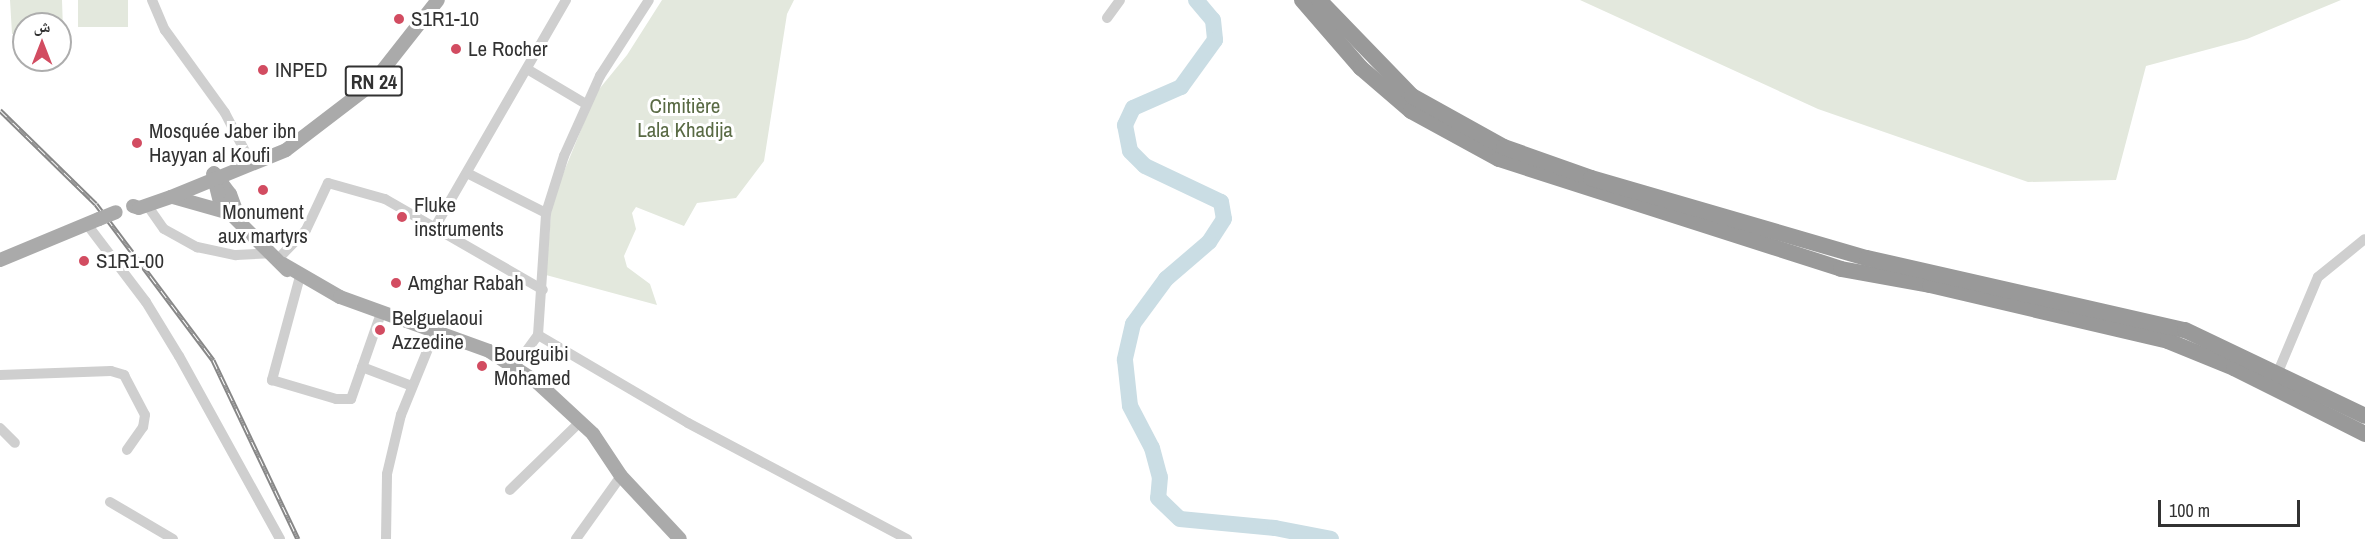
<!DOCTYPE html>
<html>
<head>
<meta charset="utf-8">
<style>
	body { margin:0 }
	#map { position:relative; width:2365px; height:539px; overflow:hidden; background:#fff; font-family:"Archivo Narrow","Noto Naskh Arabic",sans-serif }
	div>[style] { position:absolute }
	[style*='--x'] { left:calc(var(--x)*1px); top:calc(var(--y)*1px); width:calc(var(--w)*1px); rotate:calc(var(--a)*1deg) }
	.green>* { inset:0; background:#e3e8dd; transform-origin:0 0 }
	.river>* { height:16px; margin:-8px; padding:0 8px; transform-origin:8px; border-radius:8px; background:#cadde4 }
	.minor>* { height:10px; margin:-5px; padding:0 5px; transform-origin:5px; border-radius:5px; background:#cfcfcf }
	.major>* { height:14px; margin:-7px; padding:0 7px; transform-origin:7px; border-radius:7px; background:#aaa }
	.highway>* { height:16px; margin:-8px; padding:0 8px; transform-origin:8px; border-radius:8px; background:#999 }
	.rail>* { height:5px; margin-top:-2.5px; transform-origin:0; background:repeating-linear-gradient(90deg,#fff 0 9px,#878787 0 18px); box-sizing:border-box; border-block:2px solid #878787 }
	.major-bridge>* { height:14px; margin:-7px; padding:0 7px; transform-origin:7px; border-radius:7px; background:#aaa }
	.dots>* { width:16px; height:16px; translate:-50% -50%; box-sizing:border-box; border:3px solid #fff; border-radius:50% }
	span { translate:-50% -50%; white-space:nowrap; text-align:center; line-height:1.15; -webkit-text-stroke:6px #fff; paint-order:stroke }
	.shield-label span { padding:2px 4px; background:#fff; border:2px solid; border-radius:4px; -webkit-text-stroke-width:0 }
	.shield-label { font-size:20px; color:#323232; font-weight:700 }
	.poi-label { font-size:21px; color:#323232 }
	.left { translate:0 -50%; text-align:left }
	.park-label { font-size:21px; color:#596a44 }
	.north { position:absolute; left:12px; top:12px; width:60px; height:60px; box-sizing:border-box; background:#fff; border:2px solid #adadad; border-radius:50%; rotate:0deg; font-size:16px; font-weight:700; line-height:24px; text-align:center; color:#323232 }
	.north::after { content:''; display:block; margin:auto; width:21px; height:27px; background:#d24c61; clip-path:polygon(50% 0,100% 100%,50% 72%,0 100%) }
	.scale { position:absolute; left:2158px; top:500px; width:142px; height:27px; box-sizing:border-box; border:3px solid #323232; border-top:0; padding-left:8px; font-size:18px; line-height:21px; white-space:nowrap; color:#323232; -webkit-text-stroke:4px #fff; paint-order:stroke }
</style>
</head>
<body>
<div id="map">
	<div class="green">
		<i style="clip-path:polygon(10px 0,62px 0,63px 30px,60px 33px,60px 24px,24px 24px,24px 33px,12px 34px)"></i>
		<i style="left:78px;top:0;width:50px;height:27px"></i>
		<i style="clip-path:polygon(662px 0,794px 0,787px 14px,764px 161px,736px 198px,697px 203px,684px 226px,636px 207px,632px 213px,636px 229px,624px 256px,627px 267px,650px 284px,657px 305px,546px 275px,552px 201px,596px 93px,627px 55px)"></i>
		<i style="clip-path:polygon(1580px 0,2341px 0,2247px 39px,2146px 66px,2116px 180px,2028px 182px,1818px 109px)"></i>
	</div>
	<div class="river">
		<i style="--x:1196;--y:0;--w:26;--a:50"></i>
		<i style="--x:1213;--y:20;--w:20;--a:84"></i>
		<i style="--x:1215;--y:40;--w:58;--a:125.9"></i>
		<i style="--x:1181;--y:87;--w:52;--a:156.4"></i>
		<i style="--x:1133;--y:108;--w:19;--a:115"></i>
		<i style="--x:1125;--y:125;--w:26;--a:79"></i>
		<i style="--x:1130;--y:151;--w:21;--a:45"></i>
		<i style="--x:1145;--y:166;--w:84;--a:25.3"></i>
		<i style="--x:1221;--y:202;--w:17;--a:80"></i>
		<i style="--x:1224;--y:219;--w:27;--a:123"></i>
		<i style="--x:1209;--y:242;--w:57;--a:139.3"></i>
		<i style="--x:1166;--y:279;--w:56;--a:126.3"></i>
		<i style="--x:1133;--y:324;--w:37;--a:103"></i>
		<i style="--x:1125;--y:360;--w:46;--a:83.8"></i>
		<i style="--x:1130;--y:406;--w:47;--a:62.4"></i>
		<i style="--x:1152;--y:448;--w:30;--a:75"></i>
		<i style="--x:1160;--y:477;--w:21;--a:95"></i>
		<i style="--x:1158;--y:498;--w:30;--a:44"></i>
		<i style="--x:1180;--y:519;--w:95;--a:5.4"></i>
		<i style="--x:1275;--y:528;--w:57;--a:11.1"></i>
	</div>
	<div class="minor">
		<i style="--x:152;--y:0;--w:33;--a:67"></i>
		<i style="--x:165;--y:30;--w:102;--a:54.1"></i>
		<i style="--x:225;--y:113;--w:52;--a:62.4"></i>
		<i style="--x:1107;--y:18;--w:22;--a:-54"></i>
		<i style="--x:527;--y:69;--w:69;--a:30.7"></i>
		<i style="--x:469;--y:174;--w:86;--a:26.9"></i>
		<i style="--x:147;--y:205;--w:29;--a:55"></i>
		<i style="--x:164;--y:229;--w:38;--a:29"></i>
		<i style="--x:197;--y:247;--w:40;--a:12"></i>
		<i style="--x:236;--y:255;--w:34;--a:-3"></i>
		<i style="--x:86;--y:223;--w:99;--a:52.8"></i>
		<i style="--x:146;--y:302;--w:63;--a:58.6"></i>
		<i style="--x:179;--y:356;--w:209;--a:61.1"></i>
		<i style="--x:435;--y:227;--w:262;--a:-60"></i>
		<i style="--x:278;--y:259;--w:40;--a:-46"></i>
		<i style="--x:306;--y:230;--w:52;--a:-64.9"></i>
		<i style="--x:328;--y:183;--w:59;--a:15.7"></i>
		<i style="--x:385;--y:199;--w:182;--a:29.9"></i>
		<i style="--x:299;--y:280;--w:104;--a:105.1"></i>
		<i style="--x:272;--y:380;--w:67;--a:16.5"></i>
		<i style="--x:336;--y:399;--w:15;--a:0"></i>
		<i style="--x:351;--y:399;--w:85;--a:-70.7"></i>
		<i style="--x:538;--y:335;--w:174;--a:30.4"></i>
		<i style="--x:688;--y:423;--w:248;--a:27.9"></i>
		<i style="--x:362;--y:367;--w:53;--a:20.8"></i>
		<i style="--x:514;--y:368;--w:41;--a:-54"></i>
		<i style="--x:538;--y:335;--w:122;--a:-86.2"></i>
		<i style="--x:546;--y:213;--w:60;--a:-72.5"></i>
		<i style="--x:564;--y:156;--w:88;--a:-65.8"></i>
		<i style="--x:600;--y:76;--w:90;--a:-57.2"></i>
		<i style="--x:2278;--y:372;--w:103;--a:-67.2"></i>
		<i style="--x:2318;--y:277;--w:60;--a:-39"></i>
		<i style="--x:0;--y:375;--w:111;--a:-2.1"></i>
		<i style="--x:111;--y:371;--w:14;--a:17"></i>
		<i style="--x:124;--y:375;--w:45;--a:62.3"></i>
		<i style="--x:145;--y:415;--w:12;--a:99"></i>
		<i style="--x:143;--y:427;--w:28;--a:125"></i>
		<i style="--x:0;--y:428;--w:21;--a:45"></i>
		<i style="--x:510;--y:490;--w:99;--a:-44.2"></i>
		<i style="--x:110;--y:502;--w:73;--a:30.4"></i>
		<i style="--x:386;--y:539;--w:65;--a:-89.1"></i>
		<i style="--x:387;--y:474;--w:61;--a:-76.7"></i>
		<i style="--x:401;--y:415;--w:82;--a:-67.8"></i>
		<i style="--x:576;--y:539;--w:77;--a:-54.5"></i>
	</div>
	<div class="major">
		<i style="--x:214;--y:173;--w:26;--a:53"></i>
		<i style="--x:230;--y:194;--w:29;--a:70"></i>
		<i style="--x:213;--y:174;--w:30;--a:76"></i>
		<i style="--x:220;--y:203;--w:95;--a:45"></i>
		<i style="--x:173;--y:197;--w:55;--a:15.8"></i>
		<i style="--x:133;--y:206;--w:6;--a:18"></i>
		<i style="--x:139;--y:208;--w:34;--a:-19"></i>
		<i style="--x:171;--y:197;--w:124;--a:-22.2"></i>
		<i style="--x:286;--y:150;--w:107;--a:-37.4"></i>
		<i style="--x:371;--y:85;--w:108;--a:-51.8"></i>
		<i style="--x:0;--y:260;--w:107;--a:-22.5"></i>
		<i style="--x:283;--y:264;--w:66;--a:30.1"></i>
		<i style="--x:340;--y:297;--w:158;--a:19.9"></i>
		<i style="--x:489;--y:351;--w:59;--a:33.1"></i>
		<i style="--x:538;--y:383;--w:75;--a:42.8"></i>
		<i style="--x:593;--y:434;--w:50;--a:56.3"></i>
		<i style="--x:621;--y:476;--w:86;--a:46.9"></i>
	</div>
	<div class="highway">
		<i style="--x:1302;--y:0;--w:90;--a:49.1"></i>
		<i style="--x:1361;--y:68;--w:66;--a:40.7"></i>
		<i style="--x:1411;--y:111;--w:100;--a:28.6"></i>
		<i style="--x:1499;--y:159;--w:359;--a:17.8"></i>
		<i style="--x:1841;--y:269;--w:90;--a:10.2"></i>
		<i style="--x:1930;--y:285;--w:244;--a:13.2"></i>
		<i style="--x:2168;--y:341;--w:71;--a:22.2"></i>
		<i style="--x:2234;--y:368;--w:147;--a:26.7"></i>
		<i style="--x:1319;--y:0;--w:134;--a:45.9"></i>
		<i style="--x:1412;--y:96;--w:105;--a:29"></i>
		<i style="--x:1504;--y:147;--w:92;--a:19.6"></i>
		<i style="--x:1591;--y:178;--w:287;--a:16.2"></i>
		<i style="--x:1867;--y:258;--w:326;--a:12.8"></i>
		<i style="--x:2185;--y:330;--w:199;--a:25.5"></i>
	</div>
	<div class="rail">
		<i style="--x:0;--y:110;--w:134;--a:44.4"></i>
		<i style="--x:96;--y:204;--w:195;--a:53.1"></i>
		<i style="--x:213;--y:360;--w:198;--a:64.6"></i>
	</div>
	<div class="major-bridge">
		<i style="--x:99;--y:219;--w:18;--a:-22"></i>
	</div>
	<div class="dots">
		<i style="left:399px;top:19px;background:#d24c61"></i>
		<i style="left:456px;top:49px;background:#d24c61"></i>
		<i style="left:263px;top:70px;background:#d24c61"></i>
		<i style="left:137px;top:143px;background:#d24c61"></i>
		<i style="left:263px;top:190px;background:#d24c61"></i>
		<i style="left:402px;top:217px;background:#d24c61"></i>
		<i style="left:84px;top:261px;background:#d24c61"></i>
		<i style="left:396px;top:283px;background:#d24c61"></i>
		<i style="left:380px;top:330px;background:#d24c61"></i>
		<i style="left:482px;top:366px;background:#d24c61"></i>
	</div>
	<div class="shield-label">
		<span style="left:374px;top:81px">RN 24</span>
	</div>
	<div class="poi-label">
		<span class="left" style="left:411px;top:19px">S1R1-10</span>
		<span class="left" style="left:468px;top:49px">Le Rocher</span>
		<span class="left" style="left:275px;top:70px">INPED</span>
		<span class="left" style="left:149px;top:143px">Mosquée Jaber ibn<br>Hayyan al Koufi</span>
		<span class="left" style="left:414px;top:217px">Fluke<br>instruments</span>
		<span style="left:263px;top:224px">Monument<br>aux martyrs</span>
		<span class="left" style="left:96px;top:261px">S1R1-00</span>
		<span class="left" style="left:408px;top:283px">Amghar Rabah</span>
		<span class="left" style="left:392px;top:330px">Belguelaoui<br>Azzedine</span>
		<span class="left" style="left:494px;top:366px">Bourguibi<br>Mohamed</span>
	</div>
	<div class="park-label">
		<span style="left:685px;top:118px">Cimitière<br>Lala Khadija</span>
	</div>
	<div class="north">ش</div>
	<div class="scale">100 m</div>
</div>
</body>
</html>
